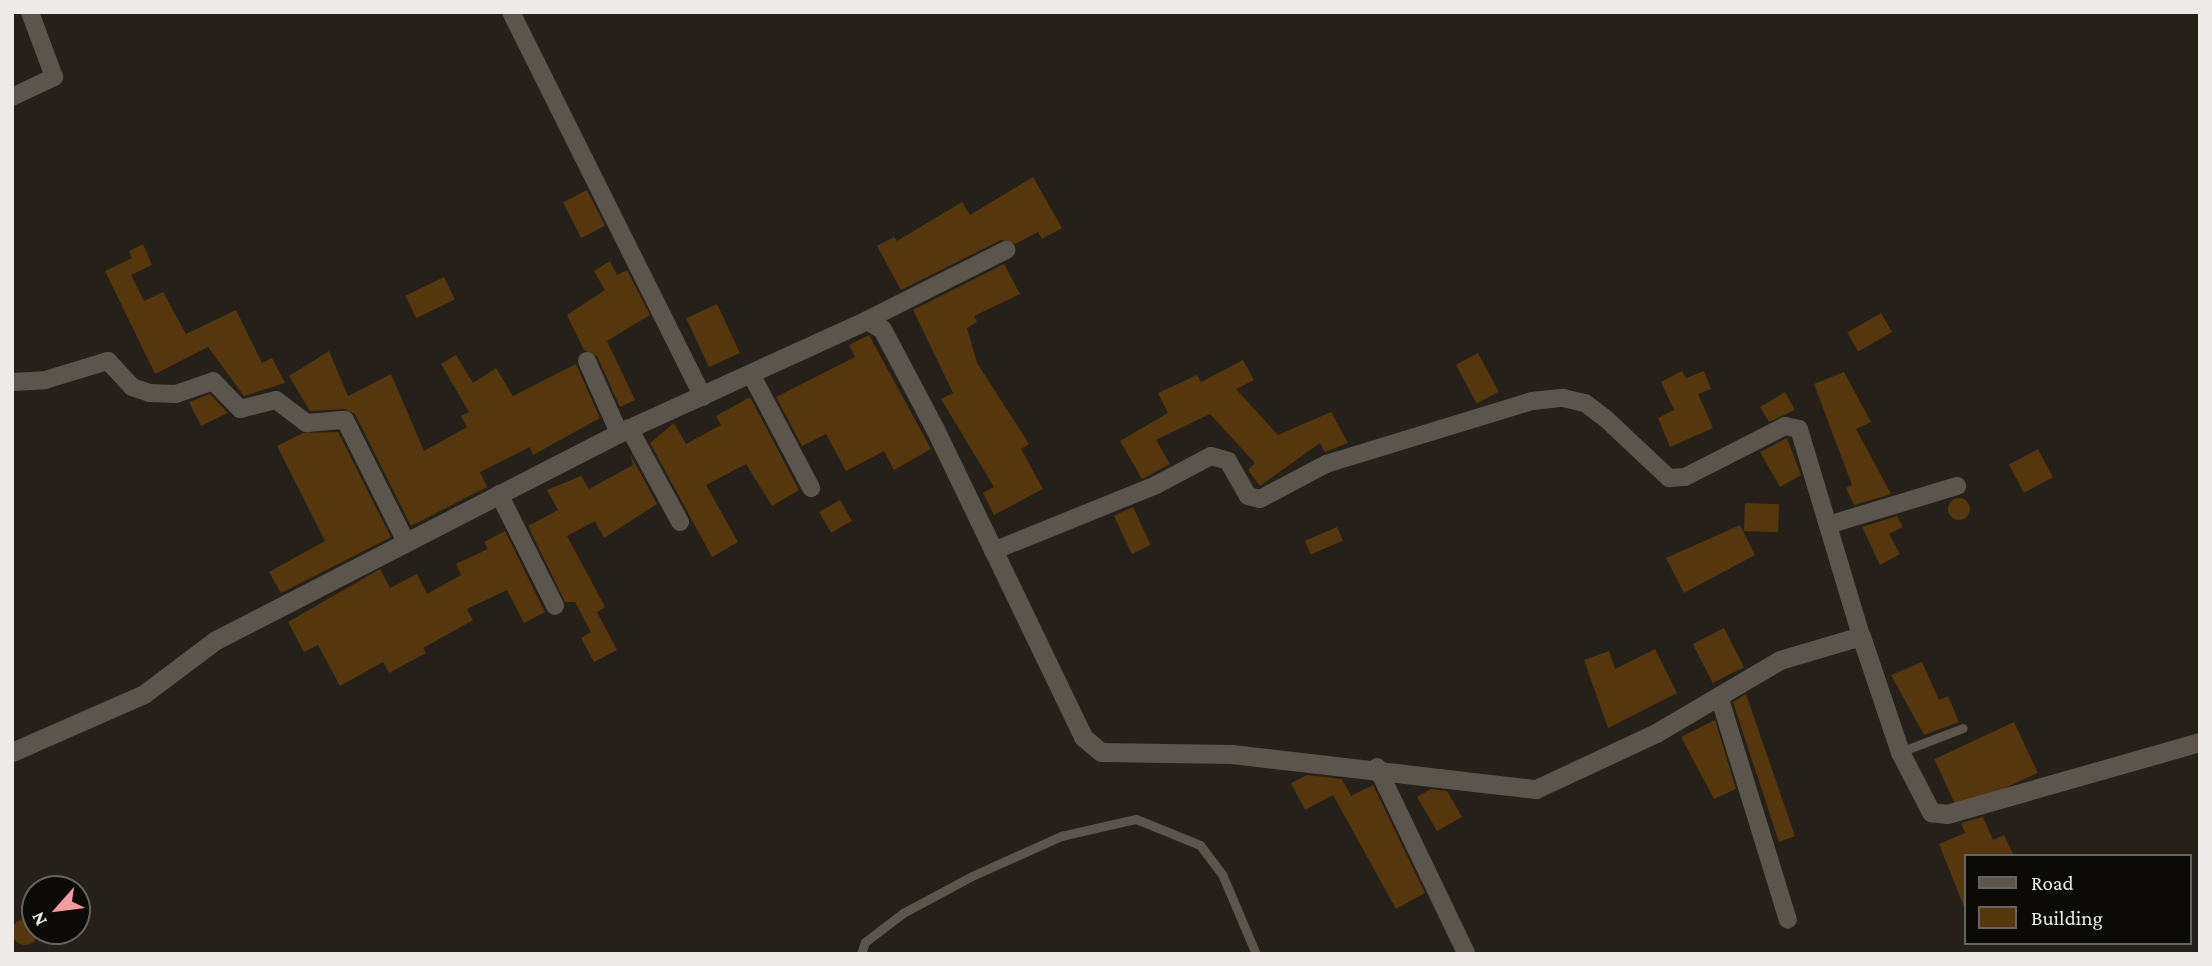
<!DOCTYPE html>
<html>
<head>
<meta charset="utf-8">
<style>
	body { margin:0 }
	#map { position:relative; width:2212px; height:966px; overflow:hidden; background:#25201a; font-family:"Crimson Pro",serif }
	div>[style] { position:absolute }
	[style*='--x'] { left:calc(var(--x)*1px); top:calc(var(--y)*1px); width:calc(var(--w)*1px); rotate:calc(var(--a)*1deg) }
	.building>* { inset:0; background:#56360c; transform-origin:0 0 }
	.round { border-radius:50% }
	.service>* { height:9px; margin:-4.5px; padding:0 4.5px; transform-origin:4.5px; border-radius:4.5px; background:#5b554e }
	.minor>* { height:18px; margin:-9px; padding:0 9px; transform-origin:9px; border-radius:9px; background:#5b554e }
	.tertiary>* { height:19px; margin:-9.5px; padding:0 9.5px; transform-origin:9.5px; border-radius:9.5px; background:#5b554e }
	span { translate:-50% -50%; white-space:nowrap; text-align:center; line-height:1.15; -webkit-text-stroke:7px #0c0a07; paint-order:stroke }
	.frame { position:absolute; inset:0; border:14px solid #eeeae7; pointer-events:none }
	.legend { position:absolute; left:1964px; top:854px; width:228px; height:91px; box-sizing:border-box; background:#0c0a07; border:2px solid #666461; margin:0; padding:9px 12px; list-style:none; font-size:21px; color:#eeeae7 }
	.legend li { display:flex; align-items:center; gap:14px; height:35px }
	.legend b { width:35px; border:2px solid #666461 }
	.north { position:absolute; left:21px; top:875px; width:70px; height:70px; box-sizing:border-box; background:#0c0a07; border:2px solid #666461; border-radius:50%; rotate:242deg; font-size:19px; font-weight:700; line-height:28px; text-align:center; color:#eeeae7 }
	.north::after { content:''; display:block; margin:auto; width:24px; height:32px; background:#f59b9d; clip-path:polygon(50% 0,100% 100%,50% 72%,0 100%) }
</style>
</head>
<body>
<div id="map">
	<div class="building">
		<i style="clip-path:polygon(1033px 177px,1062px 228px,1042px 239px,1038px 232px,1015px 244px,1001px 240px,901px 290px,877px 246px,894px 237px,897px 241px,962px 202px,970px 215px)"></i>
		<i style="left:587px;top:190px;width:40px;height:27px;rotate:63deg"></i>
		<i style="clip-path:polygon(143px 244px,152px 265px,131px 275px,144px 301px,163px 292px,186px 334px,236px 310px,262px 363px,272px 358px,285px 383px,244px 396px,208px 347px,155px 374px,105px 271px,132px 258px,129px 251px)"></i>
		<i style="clip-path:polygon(610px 261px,617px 275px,627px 270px,650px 315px,607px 341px,635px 400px,620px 407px,597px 356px,584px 350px,567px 315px,605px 290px,594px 271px)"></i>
		<i style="clip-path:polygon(1004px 264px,1020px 294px,974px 316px,977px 322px,967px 328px,977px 363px,1029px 444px,1021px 449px,1043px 489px,994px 515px,983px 493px,994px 487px,941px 399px,953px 393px,913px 310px)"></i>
		<i style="left:444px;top:277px;width:25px;height:43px;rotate:64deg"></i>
		<i style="left:717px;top:304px;width:54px;height:34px;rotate:65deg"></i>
		<i style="left:1881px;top:313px;width:22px;height:39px;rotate:60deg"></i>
		<i style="clip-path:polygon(869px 335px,931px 449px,894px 470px,884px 451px,846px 471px,826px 434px,802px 446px,776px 397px,855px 357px,849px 345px)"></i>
		<i style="clip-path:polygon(329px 351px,348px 396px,391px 374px,424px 451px,467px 427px,461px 416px,469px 412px,441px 364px,456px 355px,473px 383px,496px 368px,513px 396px,576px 364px,600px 418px,533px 455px,530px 447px,480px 472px,487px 487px,411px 526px,355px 414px,344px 409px,310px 411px,289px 376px)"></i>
		<i style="left:1478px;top:353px;width:44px;height:25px;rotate:62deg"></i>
		<i style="clip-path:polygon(1243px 360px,1254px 380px,1236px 389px,1278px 435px,1331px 412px,1348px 443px,1325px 452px,1320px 443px,1260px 486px,1248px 470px,1255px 463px,1210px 414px,1156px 440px,1170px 464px,1142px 479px,1120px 441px,1168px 413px,1158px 393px,1197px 375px,1201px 382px)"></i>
		<i style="clip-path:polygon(1682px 371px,1686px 378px,1704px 371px,1711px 389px,1698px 394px,1713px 428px,1670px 447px,1658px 418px,1674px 410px,1661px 382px)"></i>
		<i style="clip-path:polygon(1844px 372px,1871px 422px,1856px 429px,1891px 494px,1854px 505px,1846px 488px,1852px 485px,1814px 384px)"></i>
		<i style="clip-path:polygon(1785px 392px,1795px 410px,1769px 422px,1760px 407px)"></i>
		<i style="clip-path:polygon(210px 394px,228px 413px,201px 426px,189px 402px)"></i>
		<i style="clip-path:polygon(750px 397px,799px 490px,772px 506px,746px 464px,706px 485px,738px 542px,712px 557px,650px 443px,674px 423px,686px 444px,721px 425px,716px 416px)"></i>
		<i style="clip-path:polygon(338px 432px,391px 537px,281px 593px,269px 572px,325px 541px,277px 446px,303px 433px)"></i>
		<i style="clip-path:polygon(1787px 438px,1801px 475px,1780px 487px,1760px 452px)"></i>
		<i style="left:2038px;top:449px;width:32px;height:33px;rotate:62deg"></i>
		<i style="clip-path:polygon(630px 454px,657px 504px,604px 538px,595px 521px,567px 536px,605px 607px,597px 612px,617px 650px,594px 662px,581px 638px,591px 632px,575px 602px,565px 602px,528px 526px,558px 510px,547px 490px,581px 476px,589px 489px,633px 465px)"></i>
		<i class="round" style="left:1948px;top:498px;width:22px;height:22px"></i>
		<i style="left:840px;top:500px;width:24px;height:24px;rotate:60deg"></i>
		<i style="left:1745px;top:503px;width:34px;height:28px;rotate:2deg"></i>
		<i style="left:1133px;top:507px;width:42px;height:21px;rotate:65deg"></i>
		<i style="clip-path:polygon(1897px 516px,1903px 527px,1889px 534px,1900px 554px,1880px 565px,1862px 527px)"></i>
		<i style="clip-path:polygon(1740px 525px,1755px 555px,1684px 593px,1666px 558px)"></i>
		<i style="left:1337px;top:527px;width:15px;height:35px;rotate:67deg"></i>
		<i style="clip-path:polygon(505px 531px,545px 612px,524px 623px,507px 590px,467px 609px,473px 620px,423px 648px,426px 653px,389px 673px,383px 662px,340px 686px,318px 645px,304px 652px,288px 622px,380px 569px,390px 588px,417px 574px,427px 594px,461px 575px,456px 564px,488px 549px,484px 542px)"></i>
		<i style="left:1724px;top:628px;width:44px;height:35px;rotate:63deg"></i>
		<i style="clip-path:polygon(1655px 649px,1677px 693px,1608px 728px,1584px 660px,1609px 651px,1615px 669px)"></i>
		<i style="clip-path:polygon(1922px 662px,1939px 700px,1948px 696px,1959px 722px,1924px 735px,1891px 675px)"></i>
		<i style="clip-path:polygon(1746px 694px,1795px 836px,1779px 842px,1733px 702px)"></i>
		<i style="clip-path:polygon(1715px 720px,1736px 789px,1714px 799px,1681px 737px)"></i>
		<i style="left:2014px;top:722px;width:56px;height:88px;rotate:65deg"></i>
		<i style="clip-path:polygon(1307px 775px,1342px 779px,1351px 796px,1373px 785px,1425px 893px,1396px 909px,1333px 795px,1305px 810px,1291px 783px)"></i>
		<i style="clip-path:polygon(1431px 789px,1447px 791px,1462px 817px,1437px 831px,1417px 797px)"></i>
		<i style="clip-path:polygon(1983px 817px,1993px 840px,2004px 835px,2014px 856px,1965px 856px,1964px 907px,1939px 844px,1965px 833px,1961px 823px)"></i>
		<i class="round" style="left:12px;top:919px;width:26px;height:26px"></i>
	</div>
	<div class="service">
		<i style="--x:1900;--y:752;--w:67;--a:-20.9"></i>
		<i style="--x:861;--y:954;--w:13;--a:-72"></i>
		<i style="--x:865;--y:942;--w:48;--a:-37.3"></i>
		<i style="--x:903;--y:913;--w:78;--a:-28.2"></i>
		<i style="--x:972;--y:876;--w:98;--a:-24.2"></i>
		<i style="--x:1061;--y:836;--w:77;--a:-12.8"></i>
		<i style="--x:1136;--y:819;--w:69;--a:22.1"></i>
		<i style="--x:1200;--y:845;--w:36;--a:53"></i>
		<i style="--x:1222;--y:874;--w:87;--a:67"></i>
	</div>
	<div class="minor">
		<i style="--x:511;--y:12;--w:430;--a:63.5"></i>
		<i style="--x:12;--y:97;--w:47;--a:-25.5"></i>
		<i style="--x:54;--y:77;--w:69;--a:-110.3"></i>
		<i style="--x:867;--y:320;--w:156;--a:-26.7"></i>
		<i style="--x:587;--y:361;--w:79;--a:66"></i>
		<i style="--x:751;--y:374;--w:129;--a:62.2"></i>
		<i style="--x:12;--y:382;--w:33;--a:-3"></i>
		<i style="--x:45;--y:380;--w:66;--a:-16.8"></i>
		<i style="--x:108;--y:361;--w:35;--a:47"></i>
		<i style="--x:132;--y:387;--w:18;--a:19"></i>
		<i style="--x:149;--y:393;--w:27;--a:2"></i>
		<i style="--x:176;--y:394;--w:39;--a:-19"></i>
		<i style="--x:213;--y:381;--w:39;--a:46"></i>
		<i style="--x:240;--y:409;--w:37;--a:-14"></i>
		<i style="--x:276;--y:400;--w:39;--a:37"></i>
		<i style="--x:307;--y:423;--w:38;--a:-5"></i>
		<i style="--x:345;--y:420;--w:136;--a:63.4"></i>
		<i style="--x:629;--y:428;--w:107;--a:61.5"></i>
		<i style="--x:499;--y:494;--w:125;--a:63.4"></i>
		<i style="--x:1828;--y:525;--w:135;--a:-16.8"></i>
		<i style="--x:993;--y:551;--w:176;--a:-22"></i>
		<i style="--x:1156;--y:485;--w:62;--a:-27.8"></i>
		<i style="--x:1211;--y:456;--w:18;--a:16"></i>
		<i style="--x:1228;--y:461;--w:40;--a:60.3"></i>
		<i style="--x:1248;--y:496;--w:12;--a:14"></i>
		<i style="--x:1260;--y:499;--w:75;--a:-27.9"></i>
		<i style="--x:1326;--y:464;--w:215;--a:-17"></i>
		<i style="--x:1532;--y:401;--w:31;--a:-6"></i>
		<i style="--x:1563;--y:398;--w:23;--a:13"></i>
		<i style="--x:1585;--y:403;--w:25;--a:37"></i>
		<i style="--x:1605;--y:418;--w:88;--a:43.2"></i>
		<i style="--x:1669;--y:478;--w:16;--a:-4"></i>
		<i style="--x:1685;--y:477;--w:112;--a:-27"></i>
		<i style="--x:1785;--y:426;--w:14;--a:12"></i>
		<i style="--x:1799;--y:429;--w:216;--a:73.3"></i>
		<i style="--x:1719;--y:696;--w:234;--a:72.9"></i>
		<i style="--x:1377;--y:767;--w:206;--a:64.4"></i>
	</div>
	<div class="tertiary">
		<i style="--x:12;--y:752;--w:144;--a:-23.7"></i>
		<i style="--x:144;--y:694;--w:90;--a:-36.9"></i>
		<i style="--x:216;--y:640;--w:453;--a:-27.2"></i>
		<i style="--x:619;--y:433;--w:273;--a:-24.5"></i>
		<i style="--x:867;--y:320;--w:17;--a:31"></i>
		<i style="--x:882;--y:329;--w:113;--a:62.1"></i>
		<i style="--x:935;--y:429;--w:342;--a:64.3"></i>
		<i style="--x:1083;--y:737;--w:23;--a:40"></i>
		<i style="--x:1101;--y:752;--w:131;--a:0.9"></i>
		<i style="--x:1232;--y:754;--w:306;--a:6.6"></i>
		<i style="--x:1536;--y:789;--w:132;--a:-25"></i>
		<i style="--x:1656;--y:733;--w:144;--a:-30.5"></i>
		<i style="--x:1780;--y:660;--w:84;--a:-16.5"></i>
		<i style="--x:1861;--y:636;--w:122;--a:71.4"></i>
		<i style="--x:1900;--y:752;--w:68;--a:62.7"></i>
		<i style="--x:1931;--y:812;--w:16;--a:7"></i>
		<i style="--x:1947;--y:814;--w:263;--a:-15.9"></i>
	</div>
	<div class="frame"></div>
	<ul class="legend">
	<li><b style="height:9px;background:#5b554e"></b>Road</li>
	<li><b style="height:19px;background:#56360c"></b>Building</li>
	</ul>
	<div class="north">N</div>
</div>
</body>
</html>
